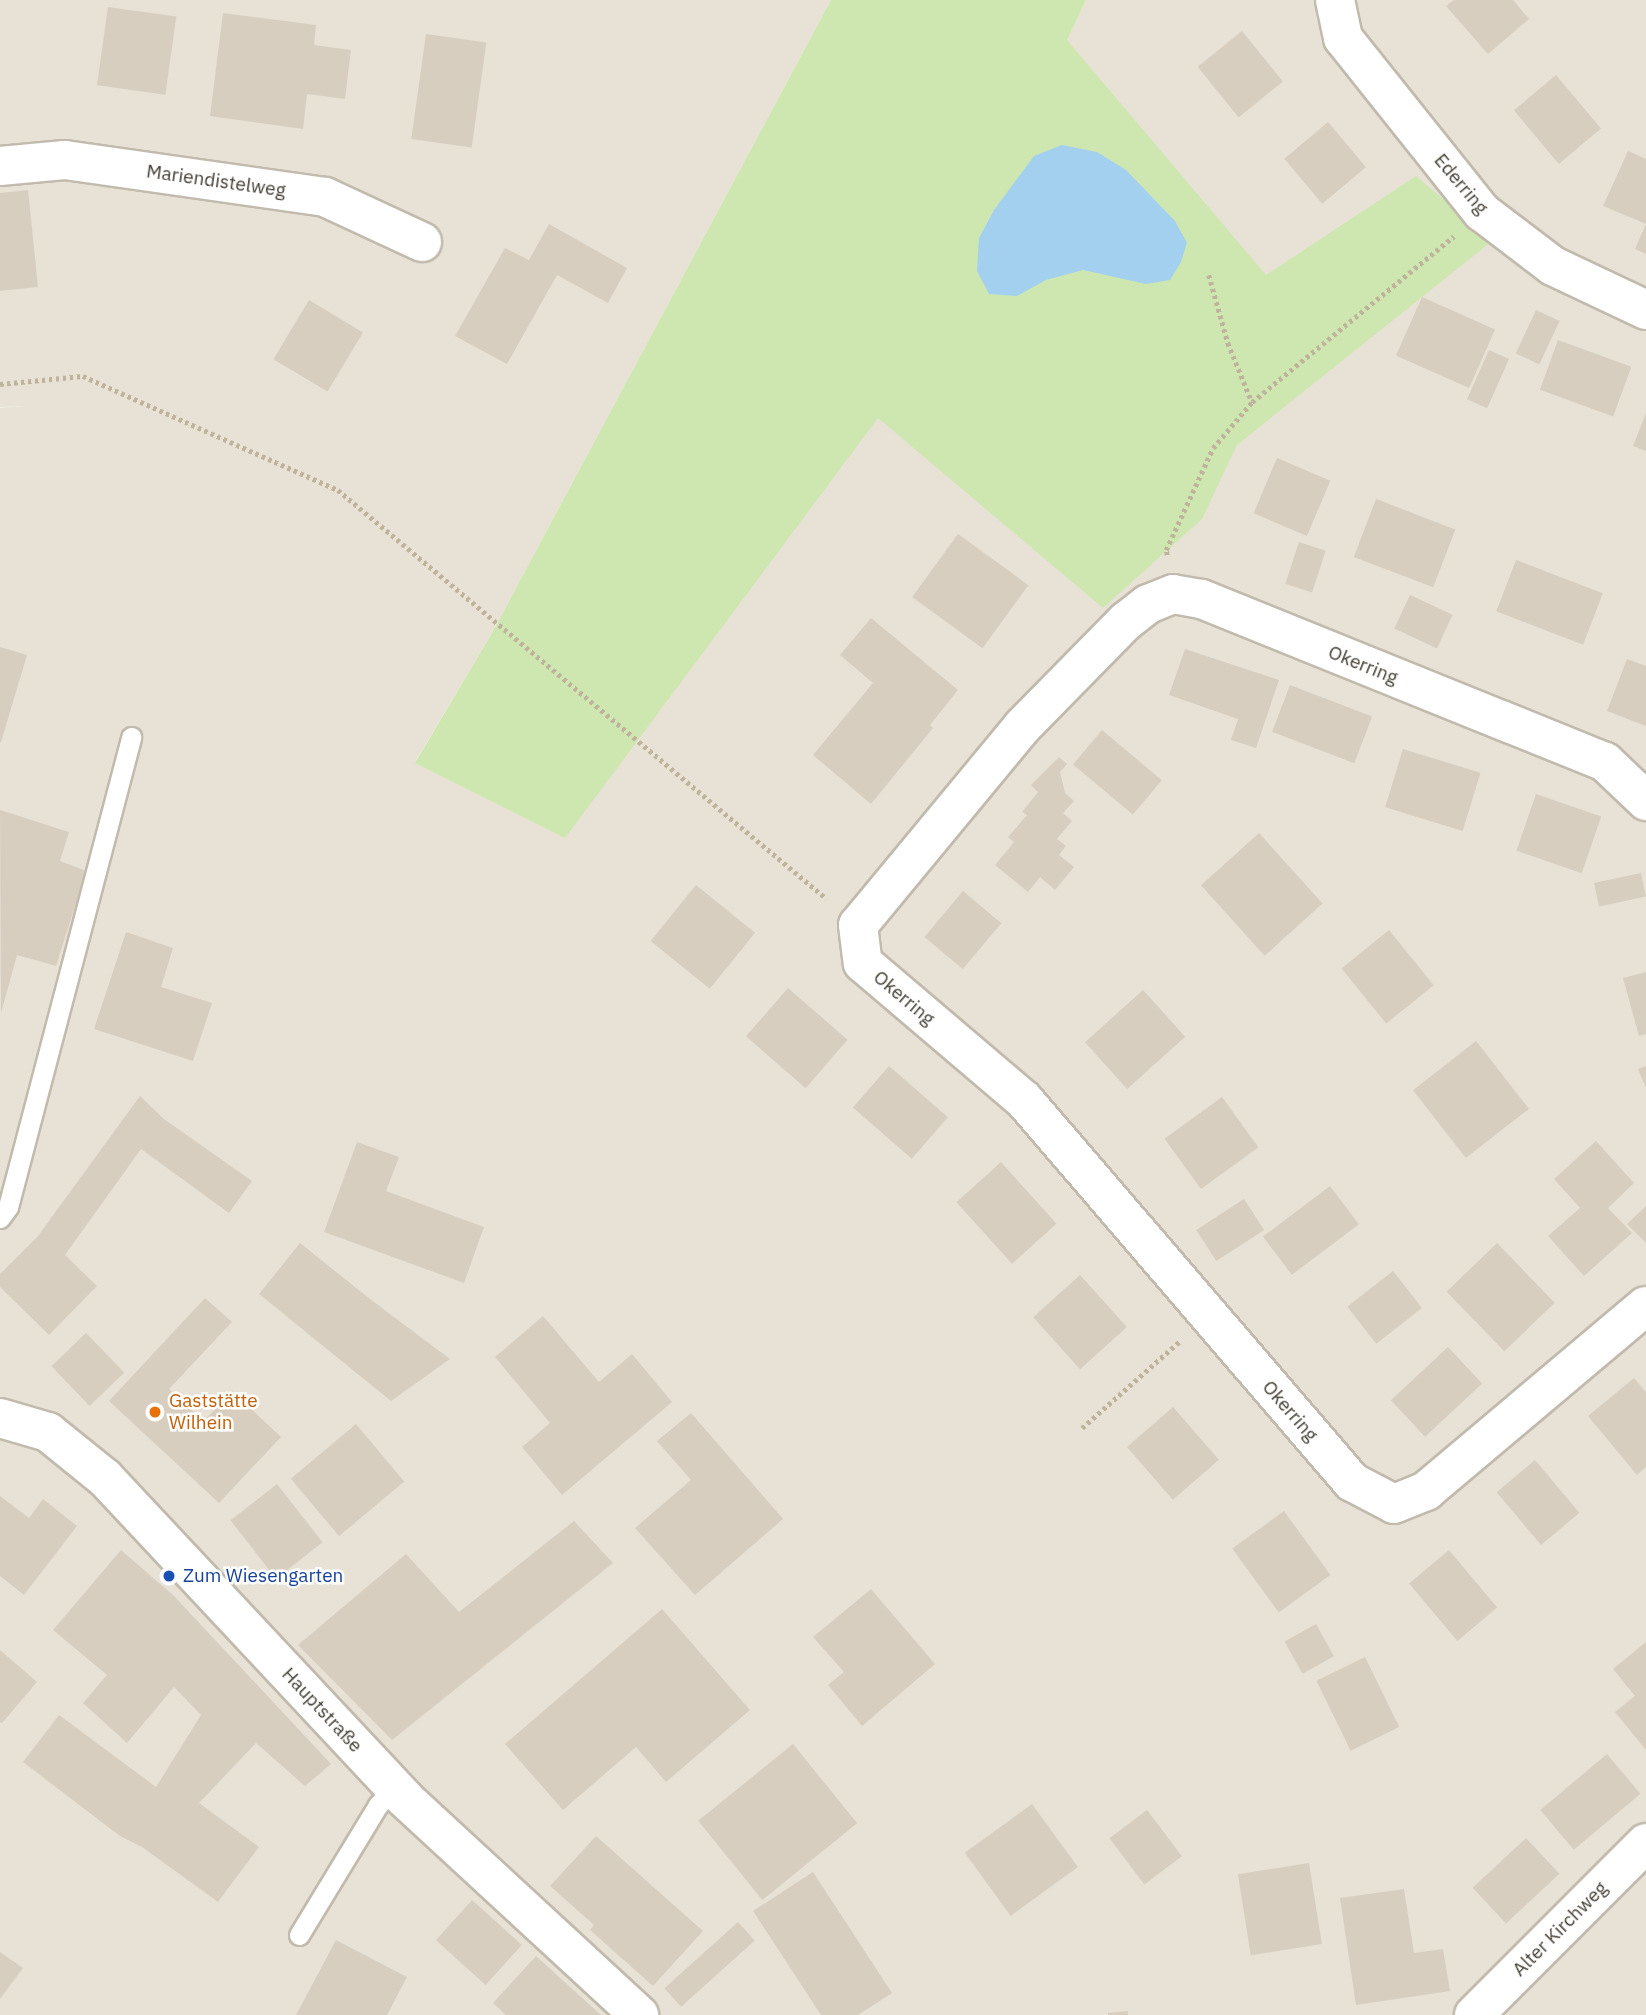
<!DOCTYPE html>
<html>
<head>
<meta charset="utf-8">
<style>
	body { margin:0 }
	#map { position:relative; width:1646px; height:2015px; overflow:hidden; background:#f3f0e7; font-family:"IBM Plex Sans",sans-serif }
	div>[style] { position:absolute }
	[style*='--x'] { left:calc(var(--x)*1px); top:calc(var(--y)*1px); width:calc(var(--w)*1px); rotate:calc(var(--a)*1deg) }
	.residential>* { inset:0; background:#e7e2d5 }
	.green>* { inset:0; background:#cee7b0 }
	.water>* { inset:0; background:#a4d0ef }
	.building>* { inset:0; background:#d8cec0; transform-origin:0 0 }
	.path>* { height:4.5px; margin-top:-2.25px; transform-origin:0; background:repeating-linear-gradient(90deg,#c0b39b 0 3.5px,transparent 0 7px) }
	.roads { filter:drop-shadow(2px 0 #c1baad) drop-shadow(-2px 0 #c1baad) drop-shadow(0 2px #c1baad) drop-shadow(0 -2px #c1baad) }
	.lane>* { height:19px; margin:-9.5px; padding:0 9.5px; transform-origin:9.5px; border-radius:9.5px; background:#fff }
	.street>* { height:38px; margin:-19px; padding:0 19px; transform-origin:19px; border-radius:19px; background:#fff }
	.dots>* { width:19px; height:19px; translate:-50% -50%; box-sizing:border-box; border:4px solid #fff; border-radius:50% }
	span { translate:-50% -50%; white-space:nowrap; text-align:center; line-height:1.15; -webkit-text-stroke:5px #fff; paint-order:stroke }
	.street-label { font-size:19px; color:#464036 }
	.food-label { font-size:19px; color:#c56008 }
	.left { translate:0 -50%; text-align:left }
	.transit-label { font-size:19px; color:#164399 }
</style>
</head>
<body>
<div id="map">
	<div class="residential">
		<i style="clip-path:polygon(0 0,831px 0,492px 633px,415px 762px,1067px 40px,1086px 0,1646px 0,1646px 2015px,0 2015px,0 408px,26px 406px,0 407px)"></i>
	</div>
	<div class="green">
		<i style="clip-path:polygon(831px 0,1086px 0,1067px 40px,1266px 275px,1416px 176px,1492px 241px,1237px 445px,1202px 519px,1103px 608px,878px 418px,565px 838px,415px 763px,492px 633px)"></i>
	</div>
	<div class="water">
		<i style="clip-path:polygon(1062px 145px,1097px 152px,1126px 170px,1175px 221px,1187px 243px,1181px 262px,1170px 280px,1146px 284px,1083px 270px,1046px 280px,1017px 296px,989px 294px,977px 271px,979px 238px,994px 210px,1034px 156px)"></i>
	</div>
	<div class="building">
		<i style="clip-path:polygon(1454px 0,1513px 0,1529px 19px,1488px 54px,1446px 6px)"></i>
		<i style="left:108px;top:7px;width:69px;height:79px;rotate:8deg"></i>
		<i style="clip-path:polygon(223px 13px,316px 25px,314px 45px,351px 50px,345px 99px,307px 94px,303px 129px,210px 116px)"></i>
		<i style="left:1242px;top:31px;width:65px;height:57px;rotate:51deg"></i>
		<i style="left:426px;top:34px;width:61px;height:106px;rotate:8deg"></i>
		<i style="left:1556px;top:75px;width:70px;height:55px;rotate:50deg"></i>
		<i style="left:1328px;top:122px;width:59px;height:57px;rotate:50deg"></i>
		<i style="clip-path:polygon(1628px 151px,1646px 159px,1646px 254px,1635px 249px,1646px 224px,1603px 206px)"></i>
		<i style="clip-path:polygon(28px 190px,38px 287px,0 291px,0 193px)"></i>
		<i style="clip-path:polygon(549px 224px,627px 268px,608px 303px,557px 275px,507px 364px,455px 336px,505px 248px,529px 260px)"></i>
		<i style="left:1422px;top:297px;width:80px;height:64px;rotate:24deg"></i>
		<i style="left:309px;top:300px;width:63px;height:69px;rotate:31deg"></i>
		<i style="left:1536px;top:310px;width:26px;height:48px;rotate:25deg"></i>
		<i style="left:1558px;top:340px;width:78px;height:53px;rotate:20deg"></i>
		<i style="left:1489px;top:350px;width:22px;height:54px;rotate:24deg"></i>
		<i style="clip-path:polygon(1646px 413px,1646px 451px,1633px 446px)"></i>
		<i style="left:1277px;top:458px;width:58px;height:60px;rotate:23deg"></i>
		<i style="left:1376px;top:499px;width:85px;height:62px;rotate:21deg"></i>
		<i style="left:958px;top:534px;width:87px;height:78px;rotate:36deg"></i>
		<i style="left:1299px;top:542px;width:28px;height:44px;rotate:18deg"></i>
		<i style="left:1516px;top:560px;width:93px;height:55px;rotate:21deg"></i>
		<i style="left:1410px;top:595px;width:47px;height:37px;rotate:25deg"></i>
		<i style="clip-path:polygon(871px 618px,958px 690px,930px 725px,933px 728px,871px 804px,813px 755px,873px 683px,840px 655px)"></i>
		<i style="clip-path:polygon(0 647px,27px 655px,1px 742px,0 742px)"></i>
		<i style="clip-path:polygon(1185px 649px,1279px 680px,1256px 748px,1231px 740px,1238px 719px,1169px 695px)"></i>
		<i style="clip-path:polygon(1627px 659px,1646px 666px,1646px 726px,1607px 711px)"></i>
		<i style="left:1290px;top:685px;width:88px;height:50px;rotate:21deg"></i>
		<i style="left:1102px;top:730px;width:78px;height:45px;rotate:40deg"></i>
		<i style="left:1403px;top:749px;width:81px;height:61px;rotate:17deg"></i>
		<i style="clip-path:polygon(1059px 757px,1067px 764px,1060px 772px,1065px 793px,1074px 801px,1063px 813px,1072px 821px,1057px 839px,1066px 846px,1059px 855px,1074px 867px,1055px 890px,1040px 877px,1028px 892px,995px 865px,1014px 842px,1008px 837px,1027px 815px,1022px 812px,1038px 792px,1031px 785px)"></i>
		<i style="left:1536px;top:794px;width:69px;height:60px;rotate:19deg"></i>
		<i style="clip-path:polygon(0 810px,69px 832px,60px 861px,86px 871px,56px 966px,17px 955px,1px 1013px)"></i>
		<i style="left:1259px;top:833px;width:95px;height:78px;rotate:48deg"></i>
		<i style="left:1641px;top:873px;width:24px;height:48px;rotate:78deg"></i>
		<i style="left:696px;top:885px;width:76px;height:72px;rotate:39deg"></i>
		<i style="left:963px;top:891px;width:50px;height:60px;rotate:40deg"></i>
		<i style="left:1389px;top:930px;width:71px;height:61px;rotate:51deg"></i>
		<i style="clip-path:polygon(126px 932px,173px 948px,161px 987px,212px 1003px,193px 1061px,94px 1029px)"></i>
		<i style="clip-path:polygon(1646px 972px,1646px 1034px,1639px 1036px,1623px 978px)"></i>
		<i style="left:788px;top:988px;width:79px;height:64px;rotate:41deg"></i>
		<i style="left:1143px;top:990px;width:63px;height:78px;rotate:48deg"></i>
		<i style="left:1476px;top:1041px;width:86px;height:80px;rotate:52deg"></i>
		<i style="left:889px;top:1066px;width:78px;height:55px;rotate:41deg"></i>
		<i style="clip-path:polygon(1646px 1066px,1646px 1088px,1638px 1069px)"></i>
		<i style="clip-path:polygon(140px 1096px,164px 1119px,252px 1181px,229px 1213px,141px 1149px,65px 1255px,97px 1286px,49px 1335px,0 1287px,0 1274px,38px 1236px)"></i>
		<i style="left:1222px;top:1097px;width:62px;height:71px;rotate:54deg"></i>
		<i style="clip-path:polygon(1596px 1141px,1634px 1183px,1608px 1208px,1632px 1233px,1584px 1276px,1548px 1236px,1580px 1208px,1554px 1179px)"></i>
		<i style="clip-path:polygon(357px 1142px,399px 1157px,386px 1191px,484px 1227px,464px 1283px,324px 1232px)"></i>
		<i style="left:1001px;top:1162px;width:83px;height:60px;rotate:48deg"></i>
		<i style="left:1330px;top:1186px;width:48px;height:84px;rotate:53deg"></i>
		<i style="left:1244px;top:1199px;width:37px;height:57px;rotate:57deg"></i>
		<i style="clip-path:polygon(1646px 1206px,1646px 1243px,1627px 1224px)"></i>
		<i style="clip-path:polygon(300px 1243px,370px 1299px,450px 1359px,391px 1401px,259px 1294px)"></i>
		<i style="left:1497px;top:1243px;width:83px;height:70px;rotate:46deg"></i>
		<i style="left:1393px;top:1271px;width:47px;height:58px;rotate:52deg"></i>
		<i style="left:1080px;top:1275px;width:70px;height:63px;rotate:48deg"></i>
		<i style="clip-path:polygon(205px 1298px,232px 1322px,169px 1389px,204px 1421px,232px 1391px,281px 1437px,219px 1503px,109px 1401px)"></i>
		<i style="clip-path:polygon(543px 1316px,599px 1382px,632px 1354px,672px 1402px,562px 1495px,522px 1447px,550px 1423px,495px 1357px)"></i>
		<i style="left:86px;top:1333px;width:55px;height:48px;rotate:46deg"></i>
		<i style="left:1448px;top:1347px;width:50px;height:78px;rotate:47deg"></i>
		<i style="clip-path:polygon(1634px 1378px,1646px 1392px,1646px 1467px,1637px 1475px,1588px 1416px)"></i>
		<i style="left:1173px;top:1407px;width:70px;height:61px;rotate:49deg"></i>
		<i style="clip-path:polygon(691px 1413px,783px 1519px,695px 1595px,635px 1528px,691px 1480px,657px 1441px)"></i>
		<i style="left:356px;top:1424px;width:75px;height:85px;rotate:50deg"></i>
		<i style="left:1535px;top:1460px;width:69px;height:50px;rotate:50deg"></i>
		<i style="left:277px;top:1484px;width:74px;height:59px;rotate:52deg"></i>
		<i style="clip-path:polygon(0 1496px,29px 1518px,43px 1499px,77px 1526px,24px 1595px,0 1576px)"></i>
		<i style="left:1284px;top:1511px;width:79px;height:64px;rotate:54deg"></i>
		<i style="clip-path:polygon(574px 1521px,613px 1563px,392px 1740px,298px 1645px,406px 1554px,459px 1612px)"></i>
		<i style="clip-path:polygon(121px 1550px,174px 1596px,331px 1764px,305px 1786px,256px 1743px,199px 1803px,259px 1847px,218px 1902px,142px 1847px,120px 1836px,23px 1762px,59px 1715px,156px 1787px,201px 1715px,174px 1687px,127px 1743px,83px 1703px,107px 1675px,53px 1630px)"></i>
		<i style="left:1449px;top:1550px;width:75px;height:52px;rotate:50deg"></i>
		<i style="clip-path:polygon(871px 1589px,935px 1664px,862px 1726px,828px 1685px,844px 1672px,813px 1637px)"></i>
		<i style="clip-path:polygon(662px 1609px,750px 1710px,666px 1782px,636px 1747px,563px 1810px,505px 1744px)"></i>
		<i style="left:1316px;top:1624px;width:37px;height:36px;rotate:61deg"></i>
		<i style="clip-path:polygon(1646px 1642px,1646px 1750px,1615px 1712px,1635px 1696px,1613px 1669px)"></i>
		<i style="clip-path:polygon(0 1650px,37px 1682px,2px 1723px,0 1722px)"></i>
		<i style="left:1365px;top:1657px;width:78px;height:54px;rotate:64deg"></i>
		<i style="left:793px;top:1744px;width:102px;height:122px;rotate:51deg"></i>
		<i style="left:1607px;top:1754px;width:52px;height:87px;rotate:50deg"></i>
		<i style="left:1032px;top:1804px;width:78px;height:83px;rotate:54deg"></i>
		<i style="left:1147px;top:1810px;width:58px;height:47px;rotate:53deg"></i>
		<i style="clip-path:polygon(596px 1836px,703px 1931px,653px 1986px,590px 1930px,594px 1925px,550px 1886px)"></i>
		<i style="left:1526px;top:1838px;width:49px;height:73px;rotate:47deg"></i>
		<i style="left:1309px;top:1863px;width:82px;height:72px;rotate:81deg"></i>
		<i style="clip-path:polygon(813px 1872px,892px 1993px,858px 2015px,821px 2015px,753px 1911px)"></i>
		<i style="clip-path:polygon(1404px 1889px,1414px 1953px,1443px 1949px,1450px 1991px,1356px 2005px,1340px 1898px)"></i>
		<i style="left:472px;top:1900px;width:67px;height:54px;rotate:42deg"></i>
		<i style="left:738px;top:1922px;width:25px;height:99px;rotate:48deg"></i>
		<i style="clip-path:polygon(336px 1940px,407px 1977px,387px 2015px,296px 2015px)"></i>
		<i style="clip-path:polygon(0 1952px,23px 1968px,0 1999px)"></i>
		<i style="clip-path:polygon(536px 1956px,601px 2015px,506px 2015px,493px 2003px)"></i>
		<i style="clip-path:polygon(1128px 2011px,1128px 2015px,1108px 2015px,1108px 2013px)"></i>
	</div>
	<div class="path">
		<i style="--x:1209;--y:275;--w:71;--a:74.4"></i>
		<i style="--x:1228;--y:343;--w:64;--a:67.9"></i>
		<i style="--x:0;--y:384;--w:83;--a:-5.5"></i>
		<i style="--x:83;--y:376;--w:279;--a:24.1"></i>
		<i style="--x:338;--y:490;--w:637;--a:39.91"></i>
		<i style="--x:1167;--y:555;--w:5;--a:-101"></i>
		<i style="--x:1166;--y:550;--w:112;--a:-65.3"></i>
		<i style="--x:1213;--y:448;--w:60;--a:-49.7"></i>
		<i style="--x:1252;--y:402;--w:261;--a:-39.4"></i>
		<i style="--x:1082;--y:1428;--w:130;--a:-41.6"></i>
	</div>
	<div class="roads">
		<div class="lane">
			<i style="--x:0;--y:1218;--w:14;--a:-54"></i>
			<i style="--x:8;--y:1207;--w:486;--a:-75.3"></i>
			<i style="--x:299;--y:1935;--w:152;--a:-58.7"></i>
			<i style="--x:378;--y:1805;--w:25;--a:-47"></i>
		</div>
		<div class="street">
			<i style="--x:1335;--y:0;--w:39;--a:78"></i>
			<i style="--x:1343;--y:38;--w:223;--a:51.4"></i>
			<i style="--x:1482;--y:212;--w:89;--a:37.3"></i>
			<i style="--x:1553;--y:266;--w:103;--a:25.3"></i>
			<i style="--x:0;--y:166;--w:65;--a:-5.3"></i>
			<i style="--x:65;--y:160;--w:263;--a:8.1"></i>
			<i style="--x:325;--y:197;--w:107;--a:24.9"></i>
			<i style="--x:1646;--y:801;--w:57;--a:-136.4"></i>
			<i style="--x:1605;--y:762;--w:436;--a:-158"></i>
			<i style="--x:1201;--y:599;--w:28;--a:-170"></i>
			<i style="--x:1173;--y:594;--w:27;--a:158"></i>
			<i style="--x:1148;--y:604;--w:28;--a:142"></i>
			<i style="--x:1126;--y:621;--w:148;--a:134.5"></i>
			<i style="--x:1022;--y:727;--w:257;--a:129.6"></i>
			<i style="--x:858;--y:925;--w:38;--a:83"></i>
			<i style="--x:863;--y:963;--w:211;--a:40.4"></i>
			<i style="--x:1024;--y:1100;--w:503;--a:49.35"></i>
			<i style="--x:1352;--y:1482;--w:47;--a:27.6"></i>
			<i style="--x:1394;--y:1504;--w:35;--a:-22"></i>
			<i style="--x:1426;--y:1491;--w:287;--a:-40.1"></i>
			<i style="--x:0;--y:1418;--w:50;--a:16.3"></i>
			<i style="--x:48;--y:1432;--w:73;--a:38.9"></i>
			<i style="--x:105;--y:1478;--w:438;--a:46.9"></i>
			<i style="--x:404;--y:1798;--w:320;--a:42.7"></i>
			<i style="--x:1474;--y:2015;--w:243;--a:-45"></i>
		</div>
	</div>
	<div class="dots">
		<i style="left:155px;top:1412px;background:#e8710a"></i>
		<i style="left:169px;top:1576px;background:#1a4fb4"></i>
	</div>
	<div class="street-label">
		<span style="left:216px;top:181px;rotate:8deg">Mariendistelweg</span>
		<span style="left:1461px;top:184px;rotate:50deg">Ederring</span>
		<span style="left:1363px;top:665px;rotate:22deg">Okerring</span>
		<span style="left:904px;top:998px;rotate:40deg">Okerring</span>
		<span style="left:1290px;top:1411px;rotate:49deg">Okerring</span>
		<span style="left:322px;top:1710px;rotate:47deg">Hauptstraße</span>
		<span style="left:1560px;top:1929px;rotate:-45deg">Alter Kirchweg</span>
	</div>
	<div class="food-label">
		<span class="left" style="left:169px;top:1412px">Gaststätte<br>Wilhein</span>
	</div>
	<div class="transit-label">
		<span class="left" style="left:183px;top:1576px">Zum Wiesengarten</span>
	</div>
</div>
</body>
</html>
